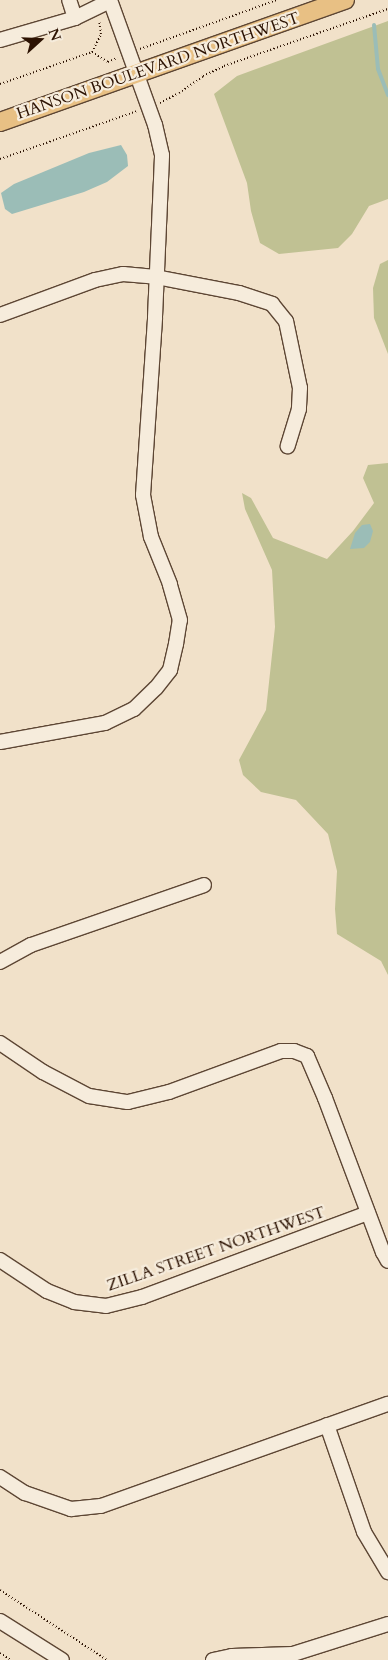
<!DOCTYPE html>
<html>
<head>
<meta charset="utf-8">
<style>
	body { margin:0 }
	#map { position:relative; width:388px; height:1660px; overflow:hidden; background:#f1e1c9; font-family:Cardo,serif }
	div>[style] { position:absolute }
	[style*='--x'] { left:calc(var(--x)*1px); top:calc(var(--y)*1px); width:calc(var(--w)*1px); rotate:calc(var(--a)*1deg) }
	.green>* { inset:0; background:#c0c193 }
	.water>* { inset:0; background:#9bbdb7 }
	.stream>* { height:4px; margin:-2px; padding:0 2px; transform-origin:2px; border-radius:2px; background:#9bbdb7 }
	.path>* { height:2px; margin-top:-1px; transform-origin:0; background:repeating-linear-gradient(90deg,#2c1202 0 1px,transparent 0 3.5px) }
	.roads { filter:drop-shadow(1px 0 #5d4634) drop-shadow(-1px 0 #5d4634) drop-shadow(0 1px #5d4634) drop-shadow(0 -1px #5d4634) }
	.minor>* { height:14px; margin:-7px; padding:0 7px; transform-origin:7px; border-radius:7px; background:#f6ecdc }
	.major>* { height:18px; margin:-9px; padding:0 9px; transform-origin:9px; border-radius:9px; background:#e8c084 }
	span { translate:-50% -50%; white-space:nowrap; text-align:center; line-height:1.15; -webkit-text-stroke:4.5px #f6ecdc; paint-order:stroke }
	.street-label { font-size:16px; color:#2c1202 }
	.north { position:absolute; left:15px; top:15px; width:50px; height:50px; -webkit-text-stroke:4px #f6ecdc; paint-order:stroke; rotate:70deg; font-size:14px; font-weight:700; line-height:20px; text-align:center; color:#2c1202 }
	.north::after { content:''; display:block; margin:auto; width:18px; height:22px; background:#2c1202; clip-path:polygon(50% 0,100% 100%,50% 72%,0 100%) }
</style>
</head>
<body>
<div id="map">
	<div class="green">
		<i style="clip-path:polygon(388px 21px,388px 199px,369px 206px,352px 234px,338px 248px,279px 254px,260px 243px,251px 211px,247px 183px,214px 94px,237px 76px)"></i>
		<i style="clip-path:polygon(388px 260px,388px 354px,374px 318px,373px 288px,380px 264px)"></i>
		<i style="clip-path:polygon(388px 463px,388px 975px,381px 961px,337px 934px,335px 909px,337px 871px,328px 834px,296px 800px,261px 792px,243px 775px,239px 760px,266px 710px,275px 627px,272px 570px,245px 509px,242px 493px,251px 498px,273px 538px,327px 559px,353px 531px,374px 503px,363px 478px,368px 465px)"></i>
	</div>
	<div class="water">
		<i style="clip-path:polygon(121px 145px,127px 155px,128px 166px,107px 182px,84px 192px,12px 214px,5px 209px,1px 193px,14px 184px,89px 153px)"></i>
		<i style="clip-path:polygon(370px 524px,373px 531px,370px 542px,364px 548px,350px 549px,355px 533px,362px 525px)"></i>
	</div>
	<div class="stream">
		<i style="--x:374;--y:25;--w:44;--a:84.8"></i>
		<i style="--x:378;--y:69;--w:28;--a:69"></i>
	</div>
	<div class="path">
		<i style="--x:140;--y:49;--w:145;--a:-19.7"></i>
		<i style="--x:92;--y:52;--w:20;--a:-63"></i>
		<i style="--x:101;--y:34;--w:14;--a:-98"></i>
		<i style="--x:0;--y:84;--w:97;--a:-19.2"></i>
		<i style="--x:92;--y:52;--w:19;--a:32"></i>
		<i style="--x:108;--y:62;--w:10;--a:-24"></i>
		<i style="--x:160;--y:103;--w:21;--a:-28"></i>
		<i style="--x:179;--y:93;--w:29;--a:-35"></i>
		<i style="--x:203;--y:76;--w:23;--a:-25"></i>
		<i style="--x:224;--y:66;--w:174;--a:-19.2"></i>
		<i style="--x:0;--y:159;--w:145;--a:-19.3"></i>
		<i style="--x:0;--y:1590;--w:128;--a:33.2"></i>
		<i style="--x:0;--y:1653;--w:13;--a:32"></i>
	</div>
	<div class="roads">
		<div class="minor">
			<i style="--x:75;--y:18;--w:39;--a:-26"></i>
			<i style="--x:0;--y:40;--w:78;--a:-16.3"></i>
			<i style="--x:75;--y:18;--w:19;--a:-108"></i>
			<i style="--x:0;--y:315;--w:101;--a:-20.2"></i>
			<i style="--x:95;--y:280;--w:29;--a:-12"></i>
			<i style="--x:123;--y:274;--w:33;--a:5"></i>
			<i style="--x:156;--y:277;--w:85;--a:10.9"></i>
			<i style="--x:239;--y:293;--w:35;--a:18"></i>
			<i style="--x:272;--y:304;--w:22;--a:51"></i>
			<i style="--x:286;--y:321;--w:68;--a:78.2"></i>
			<i style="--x:300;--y:388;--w:21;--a:93"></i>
			<i style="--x:299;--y:409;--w:39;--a:107"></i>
			<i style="--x:0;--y:742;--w:107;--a:-10.3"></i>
			<i style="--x:105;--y:723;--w:32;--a:-26"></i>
			<i style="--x:134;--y:709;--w:30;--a:-44"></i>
			<i style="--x:156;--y:688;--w:23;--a:-52"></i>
			<i style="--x:170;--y:670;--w:27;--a:-77"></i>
			<i style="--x:176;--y:644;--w:24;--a:-81"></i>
			<i style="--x:180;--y:620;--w:37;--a:-106"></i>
			<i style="--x:170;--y:584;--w:51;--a:-112"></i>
			<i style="--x:151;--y:537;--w:43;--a:-100.8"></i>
			<i style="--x:143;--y:495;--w:178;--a:-86.1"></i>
			<i style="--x:155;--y:317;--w:162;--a:-87.5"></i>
			<i style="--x:162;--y:155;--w:31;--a:-103"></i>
			<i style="--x:155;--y:125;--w:133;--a:-109.8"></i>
			<i style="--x:0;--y:962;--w:35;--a:-29"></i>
			<i style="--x:31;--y:945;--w:183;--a:-19.1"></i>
			<i style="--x:0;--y:1043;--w:52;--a:34"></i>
			<i style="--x:43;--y:1072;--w:52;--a:27.6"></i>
			<i style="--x:89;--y:1096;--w:39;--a:9"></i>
			<i style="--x:128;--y:1102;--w:42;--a:-13.7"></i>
			<i style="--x:169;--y:1092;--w:119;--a:-20.1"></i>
			<i style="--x:281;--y:1051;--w:13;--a:0"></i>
			<i style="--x:294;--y:1051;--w:14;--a:21"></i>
			<i style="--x:307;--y:1056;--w:46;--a:66.8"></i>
			<i style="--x:325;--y:1098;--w:165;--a:69.4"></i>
			<i style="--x:383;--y:1252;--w:10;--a:61"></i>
			<i style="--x:0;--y:1260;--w:56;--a:33.4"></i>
			<i style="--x:47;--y:1291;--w:29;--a:22"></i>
			<i style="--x:74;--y:1302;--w:32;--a:7"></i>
			<i style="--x:106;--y:1306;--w:37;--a:-14"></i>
			<i style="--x:142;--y:1297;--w:241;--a:-20.4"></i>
			<i style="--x:327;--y:1425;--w:113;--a:70.9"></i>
			<i style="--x:364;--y:1532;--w:47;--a:59"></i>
			<i style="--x:0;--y:1477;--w:30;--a:33"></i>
			<i style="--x:25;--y:1493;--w:49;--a:19.2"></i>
			<i style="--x:71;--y:1509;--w:30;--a:-6"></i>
			<i style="--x:101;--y:1506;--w:305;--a:-19.6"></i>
			<i style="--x:0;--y:1621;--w:73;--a:32.2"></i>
			<i style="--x:213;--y:1660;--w:19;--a:-12"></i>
			<i style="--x:232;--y:1656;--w:61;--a:-1.9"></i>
			<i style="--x:293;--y:1654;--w:100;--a:-17.5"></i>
		</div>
		<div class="major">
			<i style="--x:0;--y:122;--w:366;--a:-19.5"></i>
		</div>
	</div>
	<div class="street-label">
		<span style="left:158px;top:66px;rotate:-19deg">HANSON BOULEVARD NORTHWEST</span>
		<span style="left:216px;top:1249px;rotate:-19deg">ZILLA STREET NORTHWEST</span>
	</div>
	<div class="north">N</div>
</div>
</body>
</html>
